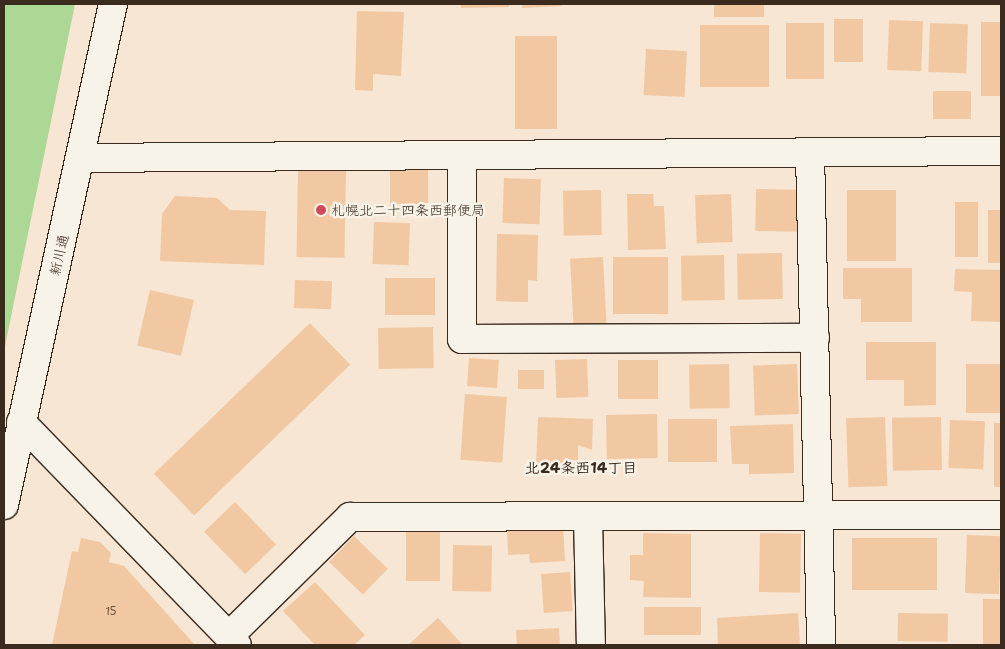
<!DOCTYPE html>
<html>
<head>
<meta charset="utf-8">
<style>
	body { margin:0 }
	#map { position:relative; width:1005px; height:649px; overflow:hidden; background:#f6e6d3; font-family:"Shantell Sans","Klee One",sans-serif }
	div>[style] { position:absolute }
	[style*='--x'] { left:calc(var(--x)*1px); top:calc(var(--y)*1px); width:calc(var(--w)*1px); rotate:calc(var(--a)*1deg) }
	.green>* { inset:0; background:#add795 }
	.building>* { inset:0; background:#f2c8a2; transform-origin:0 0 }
	.roads { filter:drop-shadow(1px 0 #3b2a1e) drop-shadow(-1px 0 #3b2a1e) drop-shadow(0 1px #3b2a1e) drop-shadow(0 -1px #3b2a1e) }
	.minor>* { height:28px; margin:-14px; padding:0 14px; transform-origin:14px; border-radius:14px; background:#f7f3e8 }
	.dots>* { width:14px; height:14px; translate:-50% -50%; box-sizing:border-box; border:2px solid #f7f3e8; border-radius:50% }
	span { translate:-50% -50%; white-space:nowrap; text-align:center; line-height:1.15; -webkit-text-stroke:5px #f7f3e8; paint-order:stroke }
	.number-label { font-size:11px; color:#69523f }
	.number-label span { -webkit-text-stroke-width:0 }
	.poi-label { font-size:14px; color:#3b2a1e }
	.left { translate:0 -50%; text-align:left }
	.street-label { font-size:14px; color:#3b2a1e }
	.neighbourhood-label { font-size:15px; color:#3b2a1e; font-weight:700 }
	.frame { position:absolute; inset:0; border:5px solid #3b2a1e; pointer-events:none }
</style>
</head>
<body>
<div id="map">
	<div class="green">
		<i style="clip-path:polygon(4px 4px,75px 4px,4px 351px)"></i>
	</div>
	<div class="building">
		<i style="clip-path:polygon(461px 4px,509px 4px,509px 7px,461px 8px)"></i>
		<i style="clip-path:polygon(522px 4px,562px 4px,562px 6px,522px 8px)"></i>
		<i style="left:714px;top:4px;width:50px;height:13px"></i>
		<i style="clip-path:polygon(357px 11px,404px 12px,401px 76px,373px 74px,373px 91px,355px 90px)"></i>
		<i style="left:834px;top:19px;width:29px;height:43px"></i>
		<i style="left:889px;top:20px;width:34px;height:50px;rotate:2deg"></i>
		<i style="left:981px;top:22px;width:20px;height:74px"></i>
		<i style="left:786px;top:23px;width:38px;height:56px"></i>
		<i style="left:930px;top:23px;width:38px;height:49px;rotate:2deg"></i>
		<i style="left:700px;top:25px;width:69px;height:62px"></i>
		<i style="left:515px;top:36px;width:42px;height:93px"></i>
		<i style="left:646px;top:49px;width:41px;height:46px;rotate:3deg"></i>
		<i style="left:933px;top:91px;width:38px;height:28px"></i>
		<i style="left:298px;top:170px;width:48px;height:87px;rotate:1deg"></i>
		<i style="left:390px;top:170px;width:38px;height:34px"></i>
		<i style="left:504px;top:178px;width:37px;height:45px;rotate:2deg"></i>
		<i style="left:756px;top:189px;width:43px;height:42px;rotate:1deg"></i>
		<i style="left:601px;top:190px;width:45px;height:38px;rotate:89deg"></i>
		<i style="left:847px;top:190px;width:49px;height:71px"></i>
		<i style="clip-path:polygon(627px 194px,653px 194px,654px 206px,664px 206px,666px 249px,628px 250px)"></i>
		<i style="left:731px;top:194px;width:48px;height:36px;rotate:88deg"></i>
		<i style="clip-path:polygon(175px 196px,217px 198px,230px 210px,266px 211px,264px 265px,160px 261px,162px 214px)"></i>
		<i style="left:955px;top:202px;width:23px;height:55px"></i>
		<i style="left:988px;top:210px;width:13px;height:53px"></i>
		<i style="left:374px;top:222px;width:36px;height:42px;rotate:2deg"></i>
		<i style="clip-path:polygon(497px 234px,538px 235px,537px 281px,528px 280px,528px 302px,496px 301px)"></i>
		<i style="left:782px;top:253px;width:46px;height:45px;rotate:89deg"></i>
		<i style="left:724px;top:255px;width:45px;height:43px;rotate:89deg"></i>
		<i style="left:603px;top:257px;width:67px;height:33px;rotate:87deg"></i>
		<i style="left:613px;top:257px;width:55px;height:57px"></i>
		<i style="clip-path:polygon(843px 268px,912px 268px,912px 322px,861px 322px,861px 299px,843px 299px)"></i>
		<i style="clip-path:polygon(955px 269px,1001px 270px,1001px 322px,971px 321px,972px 292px,954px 291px)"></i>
		<i style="left:385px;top:278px;width:50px;height:37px"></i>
		<i style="left:295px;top:280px;width:37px;height:28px;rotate:2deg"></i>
		<i style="left:150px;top:290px;width:45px;height:57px;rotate:13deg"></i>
		<i style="left:310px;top:323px;width:58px;height:217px;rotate:46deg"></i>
		<i style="left:433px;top:327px;width:41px;height:55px;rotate:89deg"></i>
		<i style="clip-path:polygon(866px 342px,936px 342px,936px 405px,904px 406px,904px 380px,866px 380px)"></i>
		<i style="left:469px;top:358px;width:30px;height:28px;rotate:4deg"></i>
		<i style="left:587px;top:359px;width:38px;height:32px;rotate:88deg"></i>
		<i style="left:618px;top:360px;width:40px;height:39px"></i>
		<i style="left:729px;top:364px;width:44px;height:40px;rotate:89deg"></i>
		<i style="left:797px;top:364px;width:50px;height:44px;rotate:88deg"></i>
		<i style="left:1001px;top:364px;width:49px;height:35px;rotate:90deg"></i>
		<i style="left:518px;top:370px;width:26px;height:19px"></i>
		<i style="left:465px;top:394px;width:42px;height:66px;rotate:4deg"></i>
		<i style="left:657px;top:414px;width:44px;height:51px;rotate:89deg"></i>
		<i style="clip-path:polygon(538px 417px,593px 419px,592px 450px,578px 445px,578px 470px,536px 468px)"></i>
		<i style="left:885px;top:417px;width:69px;height:39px;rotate:88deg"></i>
		<i style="left:941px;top:417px;width:53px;height:49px;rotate:89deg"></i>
		<i style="left:668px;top:419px;width:49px;height:43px"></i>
		<i style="left:950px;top:420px;width:35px;height:48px;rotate:2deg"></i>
		<i style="left:994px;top:423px;width:7px;height:64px"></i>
		<i style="clip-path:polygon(793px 424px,794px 473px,749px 474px,749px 464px,732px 464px,730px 426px)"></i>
		<i style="left:235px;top:502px;width:59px;height:43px;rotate:46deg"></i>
		<i style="clip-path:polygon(563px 524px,565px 561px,530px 563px,529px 554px,508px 555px,507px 527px)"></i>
		<i style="left:406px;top:528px;width:34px;height:53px"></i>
		<i style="clip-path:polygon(643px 533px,691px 534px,691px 598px,643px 597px,644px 581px,630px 580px,630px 555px,643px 555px)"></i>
		<i style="left:760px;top:533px;width:41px;height:59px;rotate:1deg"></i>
		<i style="left:967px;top:535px;width:34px;height:58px;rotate:2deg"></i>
		<i style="left:354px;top:536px;width:47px;height:36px;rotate:44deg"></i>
		<i style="clip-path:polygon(81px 538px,100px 542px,111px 553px,109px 562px,124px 566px,195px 645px,52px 645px,72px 551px,78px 552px)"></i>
		<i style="left:852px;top:538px;width:85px;height:52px"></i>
		<i style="left:453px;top:545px;width:39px;height:46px;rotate:1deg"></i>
		<i style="left:570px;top:572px;width:39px;height:29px;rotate:86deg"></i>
		<i style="clip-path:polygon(315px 582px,365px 635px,354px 645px,315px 645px,283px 611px)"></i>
		<i style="left:983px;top:599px;width:18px;height:46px"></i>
		<i style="left:644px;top:607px;width:57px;height:28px"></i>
		<i style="clip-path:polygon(798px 613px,800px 645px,718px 645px,717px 618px)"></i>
		<i style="left:898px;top:613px;width:50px;height:28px;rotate:1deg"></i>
		<i style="clip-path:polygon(438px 618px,463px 645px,408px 645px)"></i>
		<i style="left:559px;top:628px;width:17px;height:43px;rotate:87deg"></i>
	</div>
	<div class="roads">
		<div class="minor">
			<i style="--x:810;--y:153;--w:492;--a:88.7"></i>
			<i style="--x:462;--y:155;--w:184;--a:90"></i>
			<i style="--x:462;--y:339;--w:353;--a:-0.2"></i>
			<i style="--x:81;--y:158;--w:920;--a:-0.44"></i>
			<i style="--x:21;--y:422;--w:310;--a:45.9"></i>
			<i style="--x:4;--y:505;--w:513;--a:-77.73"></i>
			<i style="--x:588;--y:517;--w:128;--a:88.7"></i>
			<i style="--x:229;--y:636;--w:170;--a:-44.5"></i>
			<i style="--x:350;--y:517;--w:651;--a:-0.18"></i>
		</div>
	</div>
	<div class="dots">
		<i style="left:321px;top:210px;background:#d1495b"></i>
	</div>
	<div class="number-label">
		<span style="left:111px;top:612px">15</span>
	</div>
	<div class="poi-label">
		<span class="left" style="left:331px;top:210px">札幌北二十四条西郵便局</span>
	</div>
	<div class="street-label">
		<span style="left:59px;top:255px;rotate:-77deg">新川通</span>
	</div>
	<div class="neighbourhood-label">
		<span style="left:581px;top:469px">北24条西14丁目</span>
	</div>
	<div class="frame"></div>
</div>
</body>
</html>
